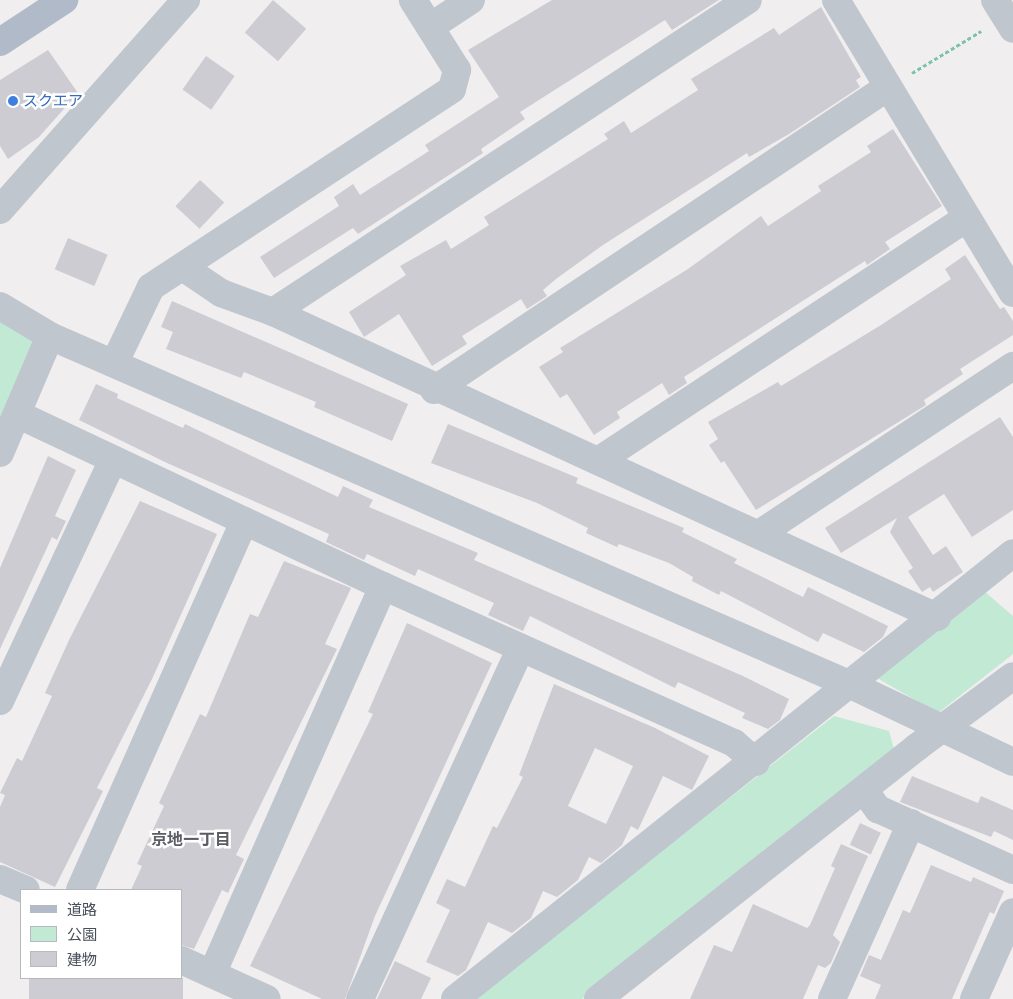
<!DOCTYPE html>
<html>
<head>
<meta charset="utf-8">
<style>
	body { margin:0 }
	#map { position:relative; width:1013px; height:999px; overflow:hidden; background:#f0eeee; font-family:Inter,"Noto Sans JP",sans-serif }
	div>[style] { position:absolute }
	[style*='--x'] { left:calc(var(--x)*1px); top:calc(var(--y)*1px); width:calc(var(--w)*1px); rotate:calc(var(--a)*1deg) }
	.green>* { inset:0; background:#c1e9d4 }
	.building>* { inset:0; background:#ccccd2; transform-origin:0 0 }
	.path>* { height:3px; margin-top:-1.5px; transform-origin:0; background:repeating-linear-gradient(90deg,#7dc3a7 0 4px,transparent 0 6.5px) }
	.minor>* { height:28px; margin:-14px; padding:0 14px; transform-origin:14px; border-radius:14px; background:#c0c6ce }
	.tertiary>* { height:28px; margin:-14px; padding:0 14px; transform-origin:14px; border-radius:14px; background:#c0c6ce }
	.primary>* { height:28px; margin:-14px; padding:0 14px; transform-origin:14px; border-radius:14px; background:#b0bac9 }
	.dots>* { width:14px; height:14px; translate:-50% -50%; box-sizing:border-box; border:2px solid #fff; border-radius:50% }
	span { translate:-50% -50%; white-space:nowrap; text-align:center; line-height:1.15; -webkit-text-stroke:5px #fff; paint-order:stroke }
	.shop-label { font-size:15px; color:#366cbe }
	.left { translate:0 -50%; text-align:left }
	.neighbourhood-label { font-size:16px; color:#5b5d62; font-weight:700 }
	.legend { position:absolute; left:20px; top:889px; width:162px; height:90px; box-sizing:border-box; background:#fff; border:1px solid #b6b9bd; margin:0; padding:6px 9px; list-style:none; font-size:15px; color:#484f59 }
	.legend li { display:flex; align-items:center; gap:10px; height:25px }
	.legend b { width:25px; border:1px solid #b6b9bd }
</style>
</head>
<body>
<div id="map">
	<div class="green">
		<i style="clip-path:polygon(0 306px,50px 336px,0 449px)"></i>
		<i style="clip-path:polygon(985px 592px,1013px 616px,1013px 654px,938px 713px,877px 678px)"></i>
		<i style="clip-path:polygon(834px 716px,889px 731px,894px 749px,582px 999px,473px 999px)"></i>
	</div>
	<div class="building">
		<i style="left:273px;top:0;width:44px;height:43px;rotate:41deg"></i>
		<i style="clip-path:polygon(552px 0,719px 0,672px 30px,665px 20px,520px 112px,525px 119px,481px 149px,483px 153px,358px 234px,353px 228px,274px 278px,260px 257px,339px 206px,334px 197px,353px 184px,360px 195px,429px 151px,425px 145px,499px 97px,468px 50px)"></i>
		<i style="clip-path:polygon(821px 7px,861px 77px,856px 80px,860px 87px,789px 134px,749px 157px,747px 153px,603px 245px,556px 279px,543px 290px,547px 296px,527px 309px,521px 299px,462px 336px,467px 344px,432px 366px,399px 314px,364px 337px,349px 312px,406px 275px,400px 266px,446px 240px,451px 249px,489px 225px,484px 217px,608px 139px,604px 134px,624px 121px,631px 133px,698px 90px,691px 79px,774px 28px,779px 35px)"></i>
		<i style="clip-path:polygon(48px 50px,78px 93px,39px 137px,8px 159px,0 146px,0 80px)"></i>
		<i style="left:206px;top:56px;width:35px;height:41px;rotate:35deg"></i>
		<i style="clip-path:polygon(893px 129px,942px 206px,885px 242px,890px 249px,867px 265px,865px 261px,684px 377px,687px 383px,669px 395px,662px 383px,617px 412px,620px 418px,594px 435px,567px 394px,560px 398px,539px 367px,563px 352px,560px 348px,688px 269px,761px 216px,768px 226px,821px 191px,818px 186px,871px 152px,867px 146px)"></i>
		<i style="left:200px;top:180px;width:33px;height:36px;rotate:43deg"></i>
		<i style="left:68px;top:238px;width:43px;height:34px;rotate:23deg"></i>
		<i style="clip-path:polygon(965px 255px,1000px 309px,1004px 307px,1013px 321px,1013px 335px,960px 369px,963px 374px,924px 400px,926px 405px,756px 510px,724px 461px,721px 463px,709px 445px,718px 439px,708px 422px,778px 382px,781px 386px,881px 325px,951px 279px,945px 269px)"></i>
		<i style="clip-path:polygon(172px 301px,408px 404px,392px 441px,314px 407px,316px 402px,244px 372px,241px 378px,166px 349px,173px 332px,161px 327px)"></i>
		<i style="clip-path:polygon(96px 384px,118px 394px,117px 398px,183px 428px,185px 424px,338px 497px,343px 486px,373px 500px,369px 507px,478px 553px,474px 560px,743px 676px,789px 699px,780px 720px,768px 729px,742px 718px,745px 713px,678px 682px,675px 688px,530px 616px,523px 631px,488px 615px,494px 603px,418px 569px,415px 576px,367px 554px,364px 560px,326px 542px,329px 534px,167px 463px,79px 420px)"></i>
		<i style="clip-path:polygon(1000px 417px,1013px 437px,1013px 510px,972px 537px,944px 494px,908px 517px,933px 555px,946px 546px,963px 572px,933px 592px,930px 587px,922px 592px,908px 571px,913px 568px,890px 532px,897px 518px,841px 553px,825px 528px)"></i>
		<i style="clip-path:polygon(448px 424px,578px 478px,576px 483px,684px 528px,682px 532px,737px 559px,734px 563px,803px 597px,808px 587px,888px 626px,883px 637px,864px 652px,823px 633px,818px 642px,721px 591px,719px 595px,692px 581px,693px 577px,669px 563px,619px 544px,617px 547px,586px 533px,588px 528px,537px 503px,431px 463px)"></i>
		<i style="clip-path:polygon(48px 456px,76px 470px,55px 516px,66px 521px,57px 540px,52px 537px,0 649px,0 568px)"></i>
		<i style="clip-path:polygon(140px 501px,217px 534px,153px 677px,97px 788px,103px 791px,55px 887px,0 862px,0 807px,5px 795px,0 793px,17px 758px,22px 761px,52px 696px,45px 693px,69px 640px)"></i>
		<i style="clip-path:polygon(284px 561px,351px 588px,325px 644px,337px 649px,236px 855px,244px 859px,228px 893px,222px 890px,194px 949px,181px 945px,181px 890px,131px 890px,142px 866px,137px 864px,164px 806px,159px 803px,200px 714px,206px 717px,250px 614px,258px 617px)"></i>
		<i style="clip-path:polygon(407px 623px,492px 663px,375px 916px,345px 999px,322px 999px,250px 966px,373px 714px,368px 712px)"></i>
		<i style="clip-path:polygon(evenodd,554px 684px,655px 728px,709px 756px,692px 790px,663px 776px,638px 830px,631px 826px,622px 845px,601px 863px,589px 857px,578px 880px,557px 897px,543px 891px,531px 918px,512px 933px,488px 922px,466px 970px,458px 976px,426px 962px,450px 910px,436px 903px,447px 879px,465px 887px,493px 826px,497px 828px,523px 777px,519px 775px,554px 684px,595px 748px,633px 766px,606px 824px,568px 806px,595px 748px)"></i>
		<i style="clip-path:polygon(912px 776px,978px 803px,981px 796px,1013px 810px,1013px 840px,994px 831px,991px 837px,900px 802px)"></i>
		<i style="left:860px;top:823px;width:23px;height:24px;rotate:25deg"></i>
		<i style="clip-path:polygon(841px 844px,868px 856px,833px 935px,840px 942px,831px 963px,825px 968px,818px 965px,803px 999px,690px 999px,714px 945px,732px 952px,753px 904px,807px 928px,810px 925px,835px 868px,831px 866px)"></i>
		<i style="clip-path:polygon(931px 865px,971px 882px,973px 877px,1004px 891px,994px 914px,990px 912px,952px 999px,875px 999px,881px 985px,860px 976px,869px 955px,881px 960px,903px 910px,910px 913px)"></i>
		<i style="clip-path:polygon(395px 961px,431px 978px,421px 999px,377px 999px)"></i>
		<i style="left:29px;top:978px;width:154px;height:23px"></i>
	</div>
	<div class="path">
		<i style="--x:912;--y:73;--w:81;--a:-31.3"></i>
	</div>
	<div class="minor">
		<i style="--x:836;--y:0;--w:342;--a:58.9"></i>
		<i style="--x:995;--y:0;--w:34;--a:58"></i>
		<i style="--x:430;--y:27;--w:49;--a:-33.4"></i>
		<i style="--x:0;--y:210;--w:281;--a:-48.5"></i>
		<i style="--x:184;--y:268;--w:45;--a:34"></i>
		<i style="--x:221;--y:293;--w:55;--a:20.1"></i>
		<i style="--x:273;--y:312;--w:731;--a:24.67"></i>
		<i style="--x:273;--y:312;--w:568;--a:-33.3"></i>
		<i style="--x:115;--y:362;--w:83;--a:-64.4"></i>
		<i style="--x:151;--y:287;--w:360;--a:-33.3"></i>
		<i style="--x:452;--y:89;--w:20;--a:-75"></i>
		<i style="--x:457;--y:70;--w:83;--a:-122.2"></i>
		<i style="--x:434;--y:390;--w:546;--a:-33.72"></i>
		<i style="--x:17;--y:414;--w:404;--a:25.2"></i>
		<i style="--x:383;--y:586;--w:385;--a:24.1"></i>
		<i style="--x:734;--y:743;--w:29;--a:41"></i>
		<i style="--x:598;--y:461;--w:441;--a:-33.4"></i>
		<i style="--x:759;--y:534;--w:305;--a:-33.5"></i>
		<i style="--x:0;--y:701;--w:264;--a:-64.9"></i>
		<i style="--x:864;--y:790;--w:24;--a:54"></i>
		<i style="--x:878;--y:809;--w:148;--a:24.3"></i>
		<i style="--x:0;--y:879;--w:28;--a:23"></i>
		<i style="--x:80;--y:890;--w:404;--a:-66"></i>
		<i style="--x:181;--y:960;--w:94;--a:24.4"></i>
		<i style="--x:212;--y:974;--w:424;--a:-66.2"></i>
		<i style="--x:360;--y:999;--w:386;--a:-65.4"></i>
		<i style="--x:455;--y:999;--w:714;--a:-38.63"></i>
		<i style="--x:598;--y:999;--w:407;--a:-38.3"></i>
		<i style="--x:917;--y:747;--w:119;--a:-36.5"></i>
		<i style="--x:832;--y:999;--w:193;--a:-65.8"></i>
		<i style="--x:974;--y:999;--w:95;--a:-65.9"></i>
	</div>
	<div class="tertiary">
		<i style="--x:0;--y:306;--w:58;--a:31"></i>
		<i style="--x:50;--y:336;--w:874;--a:23.54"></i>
		<i style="--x:851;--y:685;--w:179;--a:25.4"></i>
		<i style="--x:0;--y:453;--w:127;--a:-66.9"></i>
	</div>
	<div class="primary">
		<i style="--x:0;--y:42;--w:77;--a:-33.3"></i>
	</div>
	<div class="dots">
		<i style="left:13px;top:101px;background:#3f7fe0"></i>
	</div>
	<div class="shop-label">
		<span class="left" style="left:23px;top:101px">スクエア</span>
	</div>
	<div class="neighbourhood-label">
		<span style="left:191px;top:839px">京地一丁目</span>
	</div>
	<ul class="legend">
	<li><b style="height:6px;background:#b0bac9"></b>道路</li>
	<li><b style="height:14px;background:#c1e9d4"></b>公園</li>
	<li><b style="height:14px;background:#ccccd2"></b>建物</li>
	</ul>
</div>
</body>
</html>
